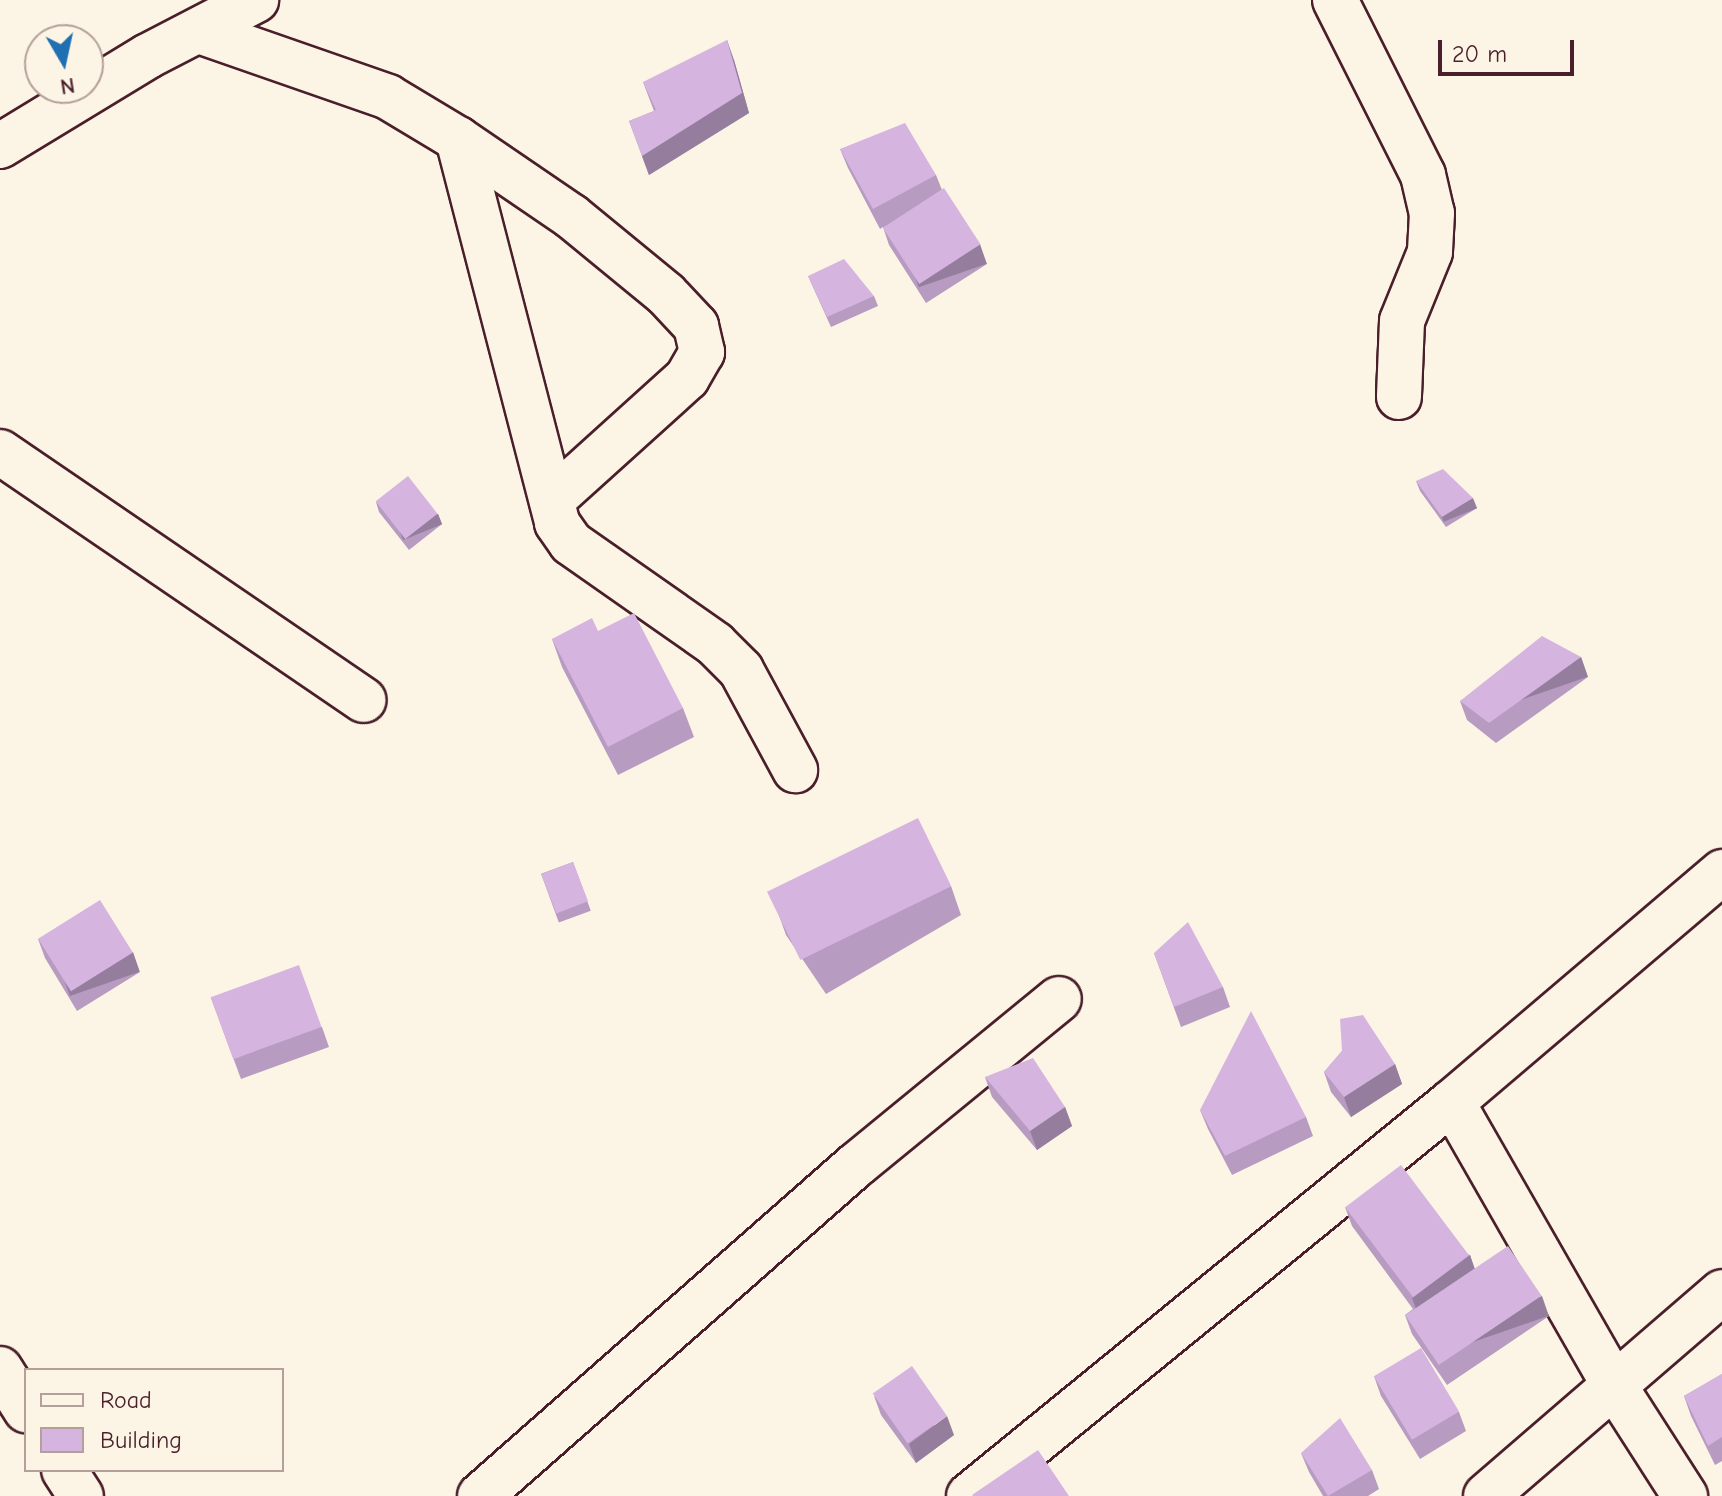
<!DOCTYPE html>
<html>
<head>
<meta charset="utf-8">
<style>
	body { margin:0 }
	#map { position:relative; width:1722px; height:1496px; overflow:hidden; background:#fcf5e5; font-family:"Comic Neue",sans-serif }
	div>[style] { position:absolute }
	[style*='--x'] { left:calc(var(--x)*1px); top:calc(var(--y)*1px); width:calc(var(--w)*1px); rotate:calc(var(--a)*1deg) }
	.roads { filter:drop-shadow(2px 0 #4a1f2b) drop-shadow(-2px 0 #4a1f2b) drop-shadow(0 2px #4a1f2b) drop-shadow(0 -2px #4a1f2b) }
	.minor>* { height:44px; margin:-22px; padding:0 22px; transform-origin:22px; border-radius:22px; background:#fcf5e5 }
	.tertiary>* { height:44px; margin:-22px; padding:0 22px; transform-origin:22px; border-radius:22px; background:#fcf5e5 }
	.wall>* { inset:0; background:#b79bc1; transform-origin:0 0 }
	.shaded-wall>* { inset:0; background:#957e9d; transform-origin:0 0 }
	.building>* { inset:0; background:#d5b4e0; transform-origin:0 0 }
	span { translate:-50% -50%; white-space:nowrap; text-align:center; line-height:1.15; -webkit-text-stroke:8px #fcf5e5; paint-order:stroke }
	.legend { position:absolute; left:24px; top:1368px; width:260px; height:104px; box-sizing:border-box; background:#fcf5e5; border:2px solid #b59f9b; margin:0; padding:10px 14px; list-style:none; font-size:24px; color:#4a1f2b }
	.legend li { display:flex; align-items:center; gap:16px; height:40px }
	.legend b { width:40px; border:2px solid #b59f9b }
	.north { position:absolute; left:24px; top:24px; width:80px; height:80px; box-sizing:border-box; background:#fcf5e5; border:2px solid #b59f9b; border-radius:50%; rotate:171deg; font-size:22px; font-weight:700; line-height:32px; text-align:center; color:#4a1f2b }
	.north::after { content:''; display:block; margin:auto; width:28px; height:36px; background:#1f6fb2; clip-path:polygon(50% 0,100% 100%,50% 72%,0 100%) }
	.scale { position:absolute; left:1438px; top:40px; width:136px; height:36px; box-sizing:border-box; border:4px solid #4a1f2b; border-top:0; padding-left:10px; font-size:24px; line-height:28px; white-space:nowrap; color:#4a1f2b; -webkit-text-stroke:6px #fcf5e5; paint-order:stroke }
</style>
</head>
<body>
<div id="map">
	<div class="roads">
		<div class="minor">
			<i style="--x:1335;--y:0;--w:196;--a:63.3"></i>
			<i style="--x:1423;--y:175;--w:39;--a:77"></i>
			<i style="--x:1432;--y:213;--w:39;--a:93"></i>
			<i style="--x:1430;--y:252;--w:74;--a:112.1"></i>
			<i style="--x:1402;--y:321;--w:76;--a:92.3"></i>
			<i style="--x:199;--y:31;--w:200;--a:19.2"></i>
			<i style="--x:388;--y:97;--w:82;--a:31"></i>
			<i style="--x:458;--y:139;--w:137;--a:34.3"></i>
			<i style="--x:571;--y:216;--w:123;--a:39.4"></i>
			<i style="--x:666;--y:294;--w:44;--a:46.8"></i>
			<i style="--x:696;--y:326;--w:27;--a:77"></i>
			<i style="--x:702;--y:352;--w:30;--a:120"></i>
			<i style="--x:687;--y:378;--w:182;--a:137.9"></i>
			<i style="--x:458;--y:139;--w:397;--a:75.5"></i>
			<i style="--x:557;--y:523;--w:24;--a:55"></i>
			<i style="--x:571;--y:543;--w:176;--a:35"></i>
			<i style="--x:715;--y:644;--w:37;--a:45"></i>
			<i style="--x:741;--y:670;--w:114;--a:61.6"></i>
			<i style="--x:0;--y:146;--w:173;--a:-31.3"></i>
			<i style="--x:148;--y:56;--w:122;--a:-27.4"></i>
			<i style="--x:0;--y:452;--w:440;--a:34.3"></i>
			<i style="--x:1452;--y:1102;--w:328;--a:60.2"></i>
			<i style="--x:1615;--y:1387;--w:130;--a:57.3"></i>
			<i style="--x:480;--y:1496;--w:501;--a:-41.36"></i>
			<i style="--x:856;--y:1165;--w:262;--a:-39.3"></i>
			<i style="--x:969;--y:1496;--w:623;--a:-39.21"></i>
			<i style="--x:1452;--y:1102;--w:355;--a:-40.4"></i>
			<i style="--x:1486;--y:1496;--w:312;--a:-40.8"></i>
		</div>
		<div class="tertiary">
			<i style="--x:0;--y:1369;--w:49;--a:57.6"></i>
			<i style="--x:64;--y:1470;--w:31;--a:57"></i>
		</div>
	</div>
	<div class="wall">
		<i style="clip-path:polygon(734px 60px,749px 113px,649px 175px,629px 121px,654px 111px,643px 82px)"></i>
		<i style="clip-path:polygon(840px 149px,936px 175px,942px 190px,987px 264px,926px 303px,889px 245px,883px 227px,880px 229px,848px 168px)"></i>
		<i style="clip-path:polygon(808px 276px,874px 296px,878px 306px,831px 327px)"></i>
		<i style="clip-path:polygon(1416px 481px,1477px 508px,1446px 527px,1420px 491px)"></i>
		<i style="clip-path:polygon(376px 502px,438px 514px,442px 524px,409px 550px,379px 512px)"></i>
		<i style="clip-path:polygon(598px 631px,683px 708px,694px 737px,618px 775px,562px 667px,552px 639px)"></i>
		<i style="clip-path:polygon(1581px 657px,1588px 677px,1496px 743px,1467px 720px,1460px 701px)"></i>
		<i style="left:573px;top:862px;width:52px;height:34px;rotate:70deg"></i>
		<i style="clip-path:polygon(951px 886px,961px 915px,826px 994px,786px 935px,776px 907px)"></i>
		<i style="clip-path:polygon(38px 939px,140px 972px,77px 1011px,45px 958px)"></i>
		<i style="clip-path:polygon(1154px 953px,1223px 987px,1230px 1007px,1181px 1027px)"></i>
		<i style="clip-path:polygon(211px 998px,322px 1027px,329px 1047px,241px 1079px)"></i>
		<i style="clip-path:polygon(1342px 1051px,1395px 1064px,1402px 1084px,1351px 1117px,1331px 1092px,1324px 1072px)"></i>
		<i style="clip-path:polygon(985px 1077px,1065px 1107px,1072px 1126px,1037px 1150px,992px 1097px)"></i>
		<i style="clip-path:polygon(1200px 1110px,1306px 1117px,1313px 1136px,1232px 1175px,1208px 1129px)"></i>
		<i style="clip-path:polygon(1345px 1207px,1470px 1255px,1474px 1268px,1549px 1316px,1447px 1385px,1412px 1334px,1405px 1315px,1413px 1309px,1352px 1226px)"></i>
		<i style="clip-path:polygon(1722px 1374px,1722px 1461px,1715px 1465px,1691px 1416px,1684px 1396px)"></i>
		<i style="clip-path:polygon(1374px 1376px,1459px 1412px,1466px 1431px,1420px 1459px,1381px 1396px)"></i>
		<i style="clip-path:polygon(874px 1396px,954px 1435px,916px 1463px,881px 1415px)"></i>
		<i style="clip-path:polygon(1301px 1453px,1372px 1470px,1379px 1489px,1368px 1496px,1323px 1496px,1309px 1472px)"></i>
	</div>
	<div class="shaded-wall">
		<i style="clip-path:polygon(727px 40px,734px 60px,749px 113px,649px 175px,642px 156px)"></i>
		<i style="left:980px;top:244px;width:21px;height:72px;rotate:71deg"></i>
		<i style="left:1473px;top:498px;width:11px;height:36px;rotate:68deg"></i>
		<i style="left:438px;top:514px;width:11px;height:42px;rotate:68deg"></i>
		<i style="left:1581px;top:657px;width:21px;height:113px;rotate:71deg"></i>
		<i style="left:133px;top:952px;width:21px;height:74px;rotate:71deg"></i>
		<i style="clip-path:polygon(1395px 1064px,1402px 1084px,1351px 1117px,1344px 1097px)"></i>
		<i style="clip-path:polygon(1065px 1107px,1072px 1126px,1037px 1150px,1030px 1131px)"></i>
		<i style="clip-path:polygon(1470px 1255px,1477px 1275px,1419px 1317px,1412px 1298px)"></i>
		<i style="left:1542px;top:1296px;width:21px;height:123px;rotate:71deg"></i>
		<i style="clip-path:polygon(947px 1416px,954px 1435px,916px 1463px,909px 1444px)"></i>
	</div>
	<div class="building">
		<i style="clip-path:polygon(727px 40px,742px 93px,642px 156px,629px 121px,656px 110px,643px 82px)"></i>
		<i style="clip-path:polygon(905px 123px,936px 175px,873px 209px,840px 149px)"></i>
		<i style="left:944px;top:188px;width:67px;height:73px;rotate:57deg"></i>
		<i style="clip-path:polygon(844px 259px,874px 296px,827px 317px,808px 276px)"></i>
		<i style="clip-path:polygon(1443px 469px,1473px 498px,1442px 517px,1416px 481px)"></i>
		<i style="left:408px;top:476px;width:48px;height:41px;rotate:52deg"></i>
		<i style="clip-path:polygon(634px 613px,683px 708px,608px 747px,552px 639px,592px 618px,598px 631px)"></i>
		<i style="clip-path:polygon(1542px 636px,1581px 657px,1489px 723px,1460px 701px)"></i>
		<i style="left:918px;top:818px;width:76px;height:168px;rotate:64deg"></i>
		<i style="left:573px;top:862px;width:42px;height:34px;rotate:69deg"></i>
		<i style="left:100px;top:900px;width:62px;height:73px;rotate:58deg"></i>
		<i style="clip-path:polygon(1188px 922px,1223px 987px,1174px 1007px,1154px 953px)"></i>
		<i style="left:299px;top:965px;width:66px;height:94px;rotate:70deg"></i>
		<i style="clip-path:polygon(1251px 1011px,1306px 1117px,1225px 1156px,1200px 1110px)"></i>
		<i style="clip-path:polygon(1363px 1015px,1395px 1064px,1344px 1097px,1324px 1072px,1342px 1051px,1340px 1019px)"></i>
		<i style="clip-path:polygon(1033px 1058px,1065px 1107px,1030px 1131px,985px 1077px)"></i>
		<i style="left:1401px;top:1165px;width:113px;height:70px;rotate:53deg"></i>
		<i style="left:1508px;top:1246px;width:60px;height:124px;rotate:56deg"></i>
		<i style="left:1421px;top:1348px;width:74px;height:55px;rotate:59deg"></i>
		<i style="left:912px;top:1366px;width:61px;height:48px;rotate:55deg"></i>
		<i style="clip-path:polygon(1722px 1374px,1722px 1437px,1708px 1446px,1684px 1396px)"></i>
		<i style="clip-path:polygon(1340px 1418px,1372px 1470px,1328px 1496px,1301px 1453px)"></i>
		<i style="clip-path:polygon(1038px 1450px,1069px 1496px,973px 1496px,972px 1495px)"></i>
	</div>
	<ul class="legend">
	<li><b style="height:10px;background:#fcf5e5"></b>Road</li>
	<li><b style="height:22px;background:#d5b4e0"></b>Building</li>
	</ul>
	<div class="north">N</div>
	<div class="scale">20 m</div>
</div>
</body>
</html>
